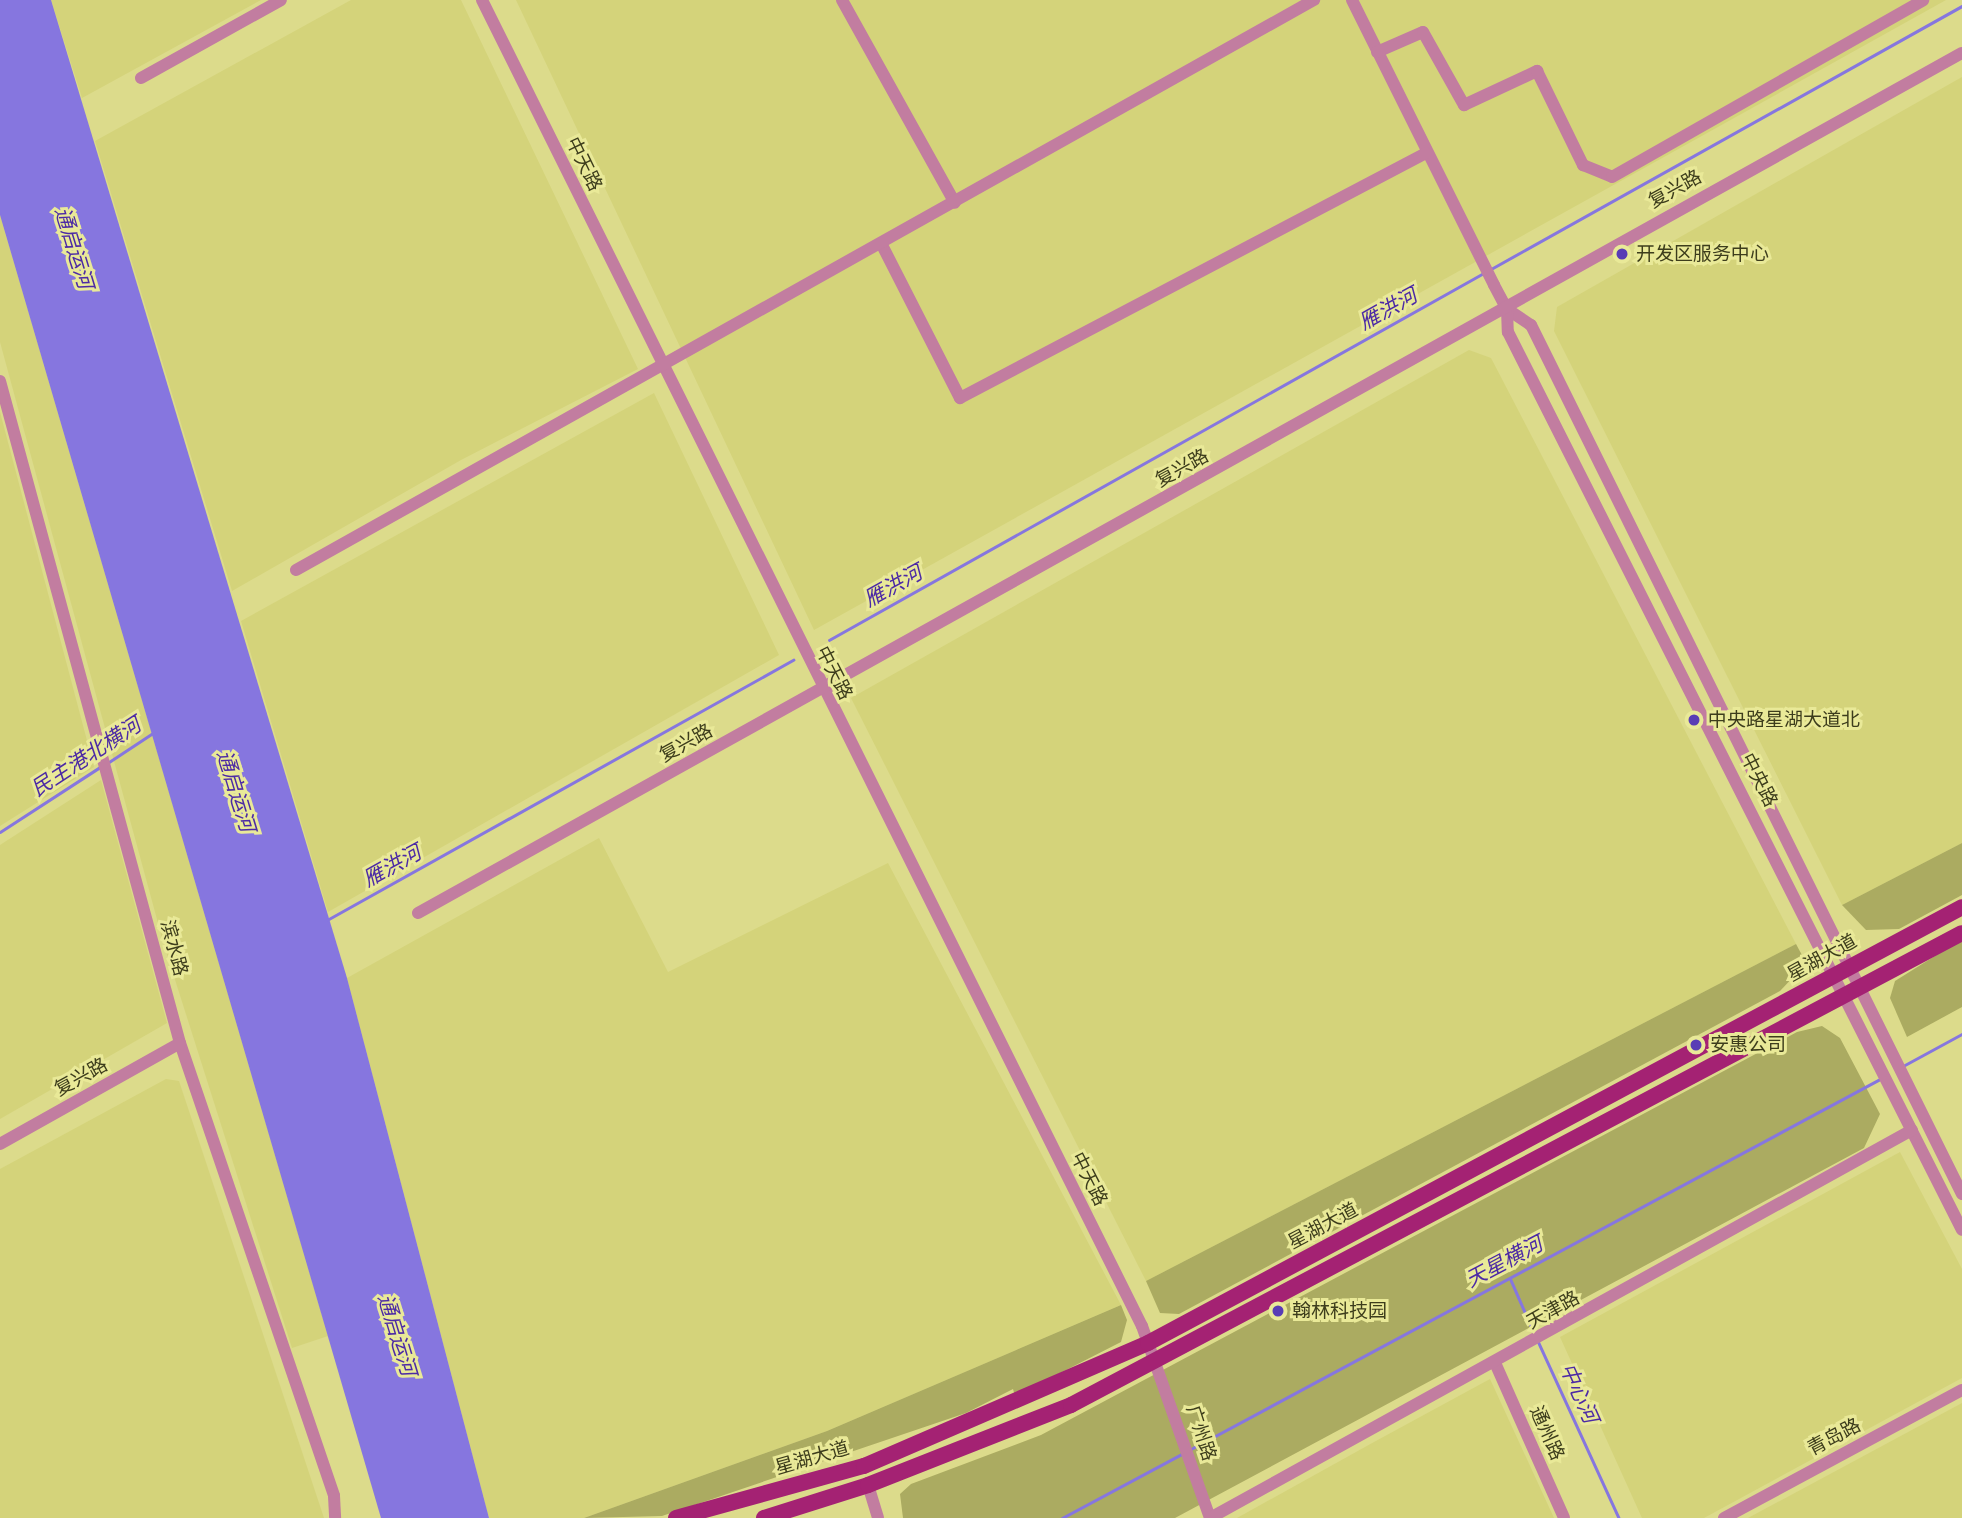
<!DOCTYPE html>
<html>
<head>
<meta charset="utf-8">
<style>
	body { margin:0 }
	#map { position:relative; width:1962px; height:1518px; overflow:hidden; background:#dcdb8b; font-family:Helvetica,"Noto Sans SC",sans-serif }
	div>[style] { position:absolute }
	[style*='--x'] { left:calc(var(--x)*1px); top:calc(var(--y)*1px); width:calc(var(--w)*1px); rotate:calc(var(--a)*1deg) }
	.built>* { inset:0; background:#d4d37a }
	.green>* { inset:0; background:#abab61 }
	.water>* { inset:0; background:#8676df }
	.stream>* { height:2.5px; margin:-1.25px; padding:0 1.25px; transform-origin:1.25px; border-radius:1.25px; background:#8676df }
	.minor>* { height:12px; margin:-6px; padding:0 6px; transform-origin:6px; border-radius:6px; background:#c27da0 }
	.major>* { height:16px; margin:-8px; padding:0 8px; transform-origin:8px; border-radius:8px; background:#a42273 }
	.dots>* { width:19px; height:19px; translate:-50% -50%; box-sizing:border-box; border:4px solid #e9e998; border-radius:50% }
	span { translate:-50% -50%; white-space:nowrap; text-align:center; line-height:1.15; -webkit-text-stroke:6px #e9e998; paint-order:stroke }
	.street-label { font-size:19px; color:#3d3d1c }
	.poi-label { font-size:19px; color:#3d3d1c }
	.left { translate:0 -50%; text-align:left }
	.water-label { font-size:21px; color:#4c2aa5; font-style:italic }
</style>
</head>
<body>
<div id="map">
	<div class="built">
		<i style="clip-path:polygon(51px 0,261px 0,82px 98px)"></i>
		<i style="clip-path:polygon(351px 0,461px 0,638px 369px,461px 460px,232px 591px,95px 141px)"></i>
		<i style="clip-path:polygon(516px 0,1946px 0,814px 630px)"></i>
		<i style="clip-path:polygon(1962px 77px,1962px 843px,1842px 905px,1554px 331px,1557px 307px)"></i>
		<i style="clip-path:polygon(0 215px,328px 1336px,292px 1348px,164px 945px,0 342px)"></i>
		<i style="clip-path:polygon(1469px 350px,1491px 358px,1796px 944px,1146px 1281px,851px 698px)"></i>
		<i style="clip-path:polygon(654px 393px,779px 655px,328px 912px,241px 621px)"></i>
		<i style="clip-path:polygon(0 412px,94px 767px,0 826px)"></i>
		<i style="clip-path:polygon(101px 780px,167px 1023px,0 1119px,0 845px)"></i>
		<i style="clip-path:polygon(599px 838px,668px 972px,888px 863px,1121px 1305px,827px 1431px,584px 1518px,489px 1518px,347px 978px)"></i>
		<i style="clip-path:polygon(166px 1079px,179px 1081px,324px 1518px,0 1518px,0 1169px)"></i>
		<i style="clip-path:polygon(1900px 1152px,1962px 1269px,1962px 1378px,1704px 1518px,1642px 1518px,1560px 1337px)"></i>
		<i style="clip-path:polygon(1490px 1379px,1554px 1518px,1237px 1518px,1374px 1442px)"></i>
		<i style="clip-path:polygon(1962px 1403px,1962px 1518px,1748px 1518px)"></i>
	</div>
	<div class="green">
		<i style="clip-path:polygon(1962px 843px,1962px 895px,1899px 929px,1866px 930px,1842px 905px)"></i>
		<i style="clip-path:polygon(1962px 939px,1962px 1007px,1907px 1037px,1890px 998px,1895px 981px)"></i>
		<i style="clip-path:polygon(1796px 944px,1803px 957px,1798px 972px,1780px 991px,1179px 1314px,1160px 1313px,1146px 1281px)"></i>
		<i style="clip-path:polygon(1822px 1026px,1840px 1038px,1880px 1114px,1864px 1148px,1175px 1518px,903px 1518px,900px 1494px,911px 1484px,1041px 1435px,1797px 1032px)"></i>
		<i style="clip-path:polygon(1121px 1305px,1127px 1320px,1121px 1342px,1015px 1396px,1013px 1389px,966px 1413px,662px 1516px,584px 1518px,827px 1431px)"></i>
	</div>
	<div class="water">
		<i style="clip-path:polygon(0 0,51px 0,347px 978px,489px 1518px,381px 1518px,0 215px)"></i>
	</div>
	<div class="stream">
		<i style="--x:1491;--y:269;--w:539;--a:-29.18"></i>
		<i style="--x:829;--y:640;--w:749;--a:-29.27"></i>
		<i style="--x:109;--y:762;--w:53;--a:-33.4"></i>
		<i style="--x:0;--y:832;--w:119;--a:-33"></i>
		<i style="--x:327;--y:920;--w:534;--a:-29.16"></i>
		<i style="--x:1903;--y:1066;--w:67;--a:-28.5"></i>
		<i style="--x:1511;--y:1280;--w:60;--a:66.4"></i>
		<i style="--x:1538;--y:1341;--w:195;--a:65.4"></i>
		<i style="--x:1191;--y:1449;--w:784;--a:-28.23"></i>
		<i style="--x:1062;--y:1518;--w:136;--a:-28.1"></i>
	</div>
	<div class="minor">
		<i style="--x:482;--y:0;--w:1481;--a:63.54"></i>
		<i style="--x:1142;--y:1326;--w:204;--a:70.5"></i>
		<i style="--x:842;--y:0;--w:232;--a:60.9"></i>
		<i style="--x:1352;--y:0;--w:318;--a:63.5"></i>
		<i style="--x:1494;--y:285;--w:27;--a:62"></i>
		<i style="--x:1507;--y:309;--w:29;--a:34"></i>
		<i style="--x:1531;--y:325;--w:970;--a:63.62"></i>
		<i style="--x:1377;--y:52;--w:50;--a:-23.5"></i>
		<i style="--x:1423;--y:32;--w:84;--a:60.7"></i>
		<i style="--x:1464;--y:105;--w:81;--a:-25"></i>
		<i style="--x:1537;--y:71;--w:105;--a:63.9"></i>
		<i style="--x:1583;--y:165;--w:31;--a:22"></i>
		<i style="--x:1612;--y:177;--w:358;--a:-29.6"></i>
		<i style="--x:141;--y:78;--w:160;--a:-29.1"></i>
		<i style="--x:882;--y:245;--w:172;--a:63"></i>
		<i style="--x:960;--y:398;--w:526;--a:-27.73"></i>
		<i style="--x:1507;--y:309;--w:23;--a:88"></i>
		<i style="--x:1508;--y:332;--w:1006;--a:63.18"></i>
		<i style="--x:0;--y:381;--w:686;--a:74.79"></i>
		<i style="--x:180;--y:1043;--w:478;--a:71.2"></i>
		<i style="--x:334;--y:1496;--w:22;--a:87"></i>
		<i style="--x:296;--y:570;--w:1167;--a:-29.25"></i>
		<i style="--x:418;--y:913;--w:1767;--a:-29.12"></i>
		<i style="--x:0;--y:1144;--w:206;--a:-29.3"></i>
		<i style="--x:1496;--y:1365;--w:167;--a:66"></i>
		<i style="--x:868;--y:1485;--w:34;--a:73"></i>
		<i style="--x:1210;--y:1518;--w:802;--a:-28.93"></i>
		<i style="--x:1724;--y:1518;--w:270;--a:-28.3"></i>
	</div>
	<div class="major">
		<i style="--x:676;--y:1518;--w:195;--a:-15.5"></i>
		<i style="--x:864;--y:1466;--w:309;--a:-23.4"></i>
		<i style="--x:1148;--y:1343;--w:923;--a:-28.17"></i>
		<i style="--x:764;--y:1518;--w:109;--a:-17.6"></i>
		<i style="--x:868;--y:1485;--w:218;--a:-21.5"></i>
		<i style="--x:1071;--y:1405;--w:1008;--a:-27.91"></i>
	</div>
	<div class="dots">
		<i style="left:1622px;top:254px;background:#593db5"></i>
		<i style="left:1694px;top:720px;background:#593db5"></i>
		<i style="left:1696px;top:1045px;background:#593db5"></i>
		<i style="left:1278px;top:1311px;background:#593db5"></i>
	</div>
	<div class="street-label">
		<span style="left:584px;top:164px;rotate:64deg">中天路</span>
		<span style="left:1675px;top:189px;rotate:-29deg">复兴路</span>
		<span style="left:1182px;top:468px;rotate:-29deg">复兴路</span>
		<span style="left:834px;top:673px;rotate:63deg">中天路</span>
		<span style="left:686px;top:743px;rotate:-29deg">复兴路</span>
		<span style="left:1759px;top:780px;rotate:63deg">中央路</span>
		<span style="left:174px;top:948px;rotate:75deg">滨水路</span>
		<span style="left:1822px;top:958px;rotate:-29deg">星湖大道</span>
		<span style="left:81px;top:1077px;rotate:-29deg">复兴路</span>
		<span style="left:1089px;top:1179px;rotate:63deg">中天路</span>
		<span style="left:1323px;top:1226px;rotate:-28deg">星湖大道</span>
		<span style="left:1553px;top:1310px;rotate:-29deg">天津路</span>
		<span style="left:1201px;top:1433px;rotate:72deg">广州路</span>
		<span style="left:1547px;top:1433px;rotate:66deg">通州路</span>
		<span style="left:1834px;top:1437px;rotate:-28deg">青岛路</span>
		<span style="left:812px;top:1458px;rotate:-16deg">星湖大道</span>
	</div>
	<div class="poi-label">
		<span class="left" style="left:1636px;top:254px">开发区服务中心</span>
		<span class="left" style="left:1708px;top:720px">中央路星湖大道北</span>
		<span class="left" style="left:1710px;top:1045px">安惠公司</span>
		<span class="left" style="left:1292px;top:1311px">翰林科技园</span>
	</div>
	<div class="water-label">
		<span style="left:74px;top:248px;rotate:73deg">通启运河</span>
		<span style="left:1388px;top:309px;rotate:-29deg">雁洪河</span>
		<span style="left:893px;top:586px;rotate:-29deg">雁洪河</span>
		<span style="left:86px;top:757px;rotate:-33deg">民主港北横河</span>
		<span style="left:236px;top:791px;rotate:73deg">通启运河</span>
		<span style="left:392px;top:866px;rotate:-29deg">雁洪河</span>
		<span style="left:1504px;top:1262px;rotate:-28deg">天星横河</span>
		<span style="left:397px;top:1335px;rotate:73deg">通启运河</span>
		<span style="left:1579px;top:1393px;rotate:66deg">中心河</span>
	</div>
</div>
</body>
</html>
